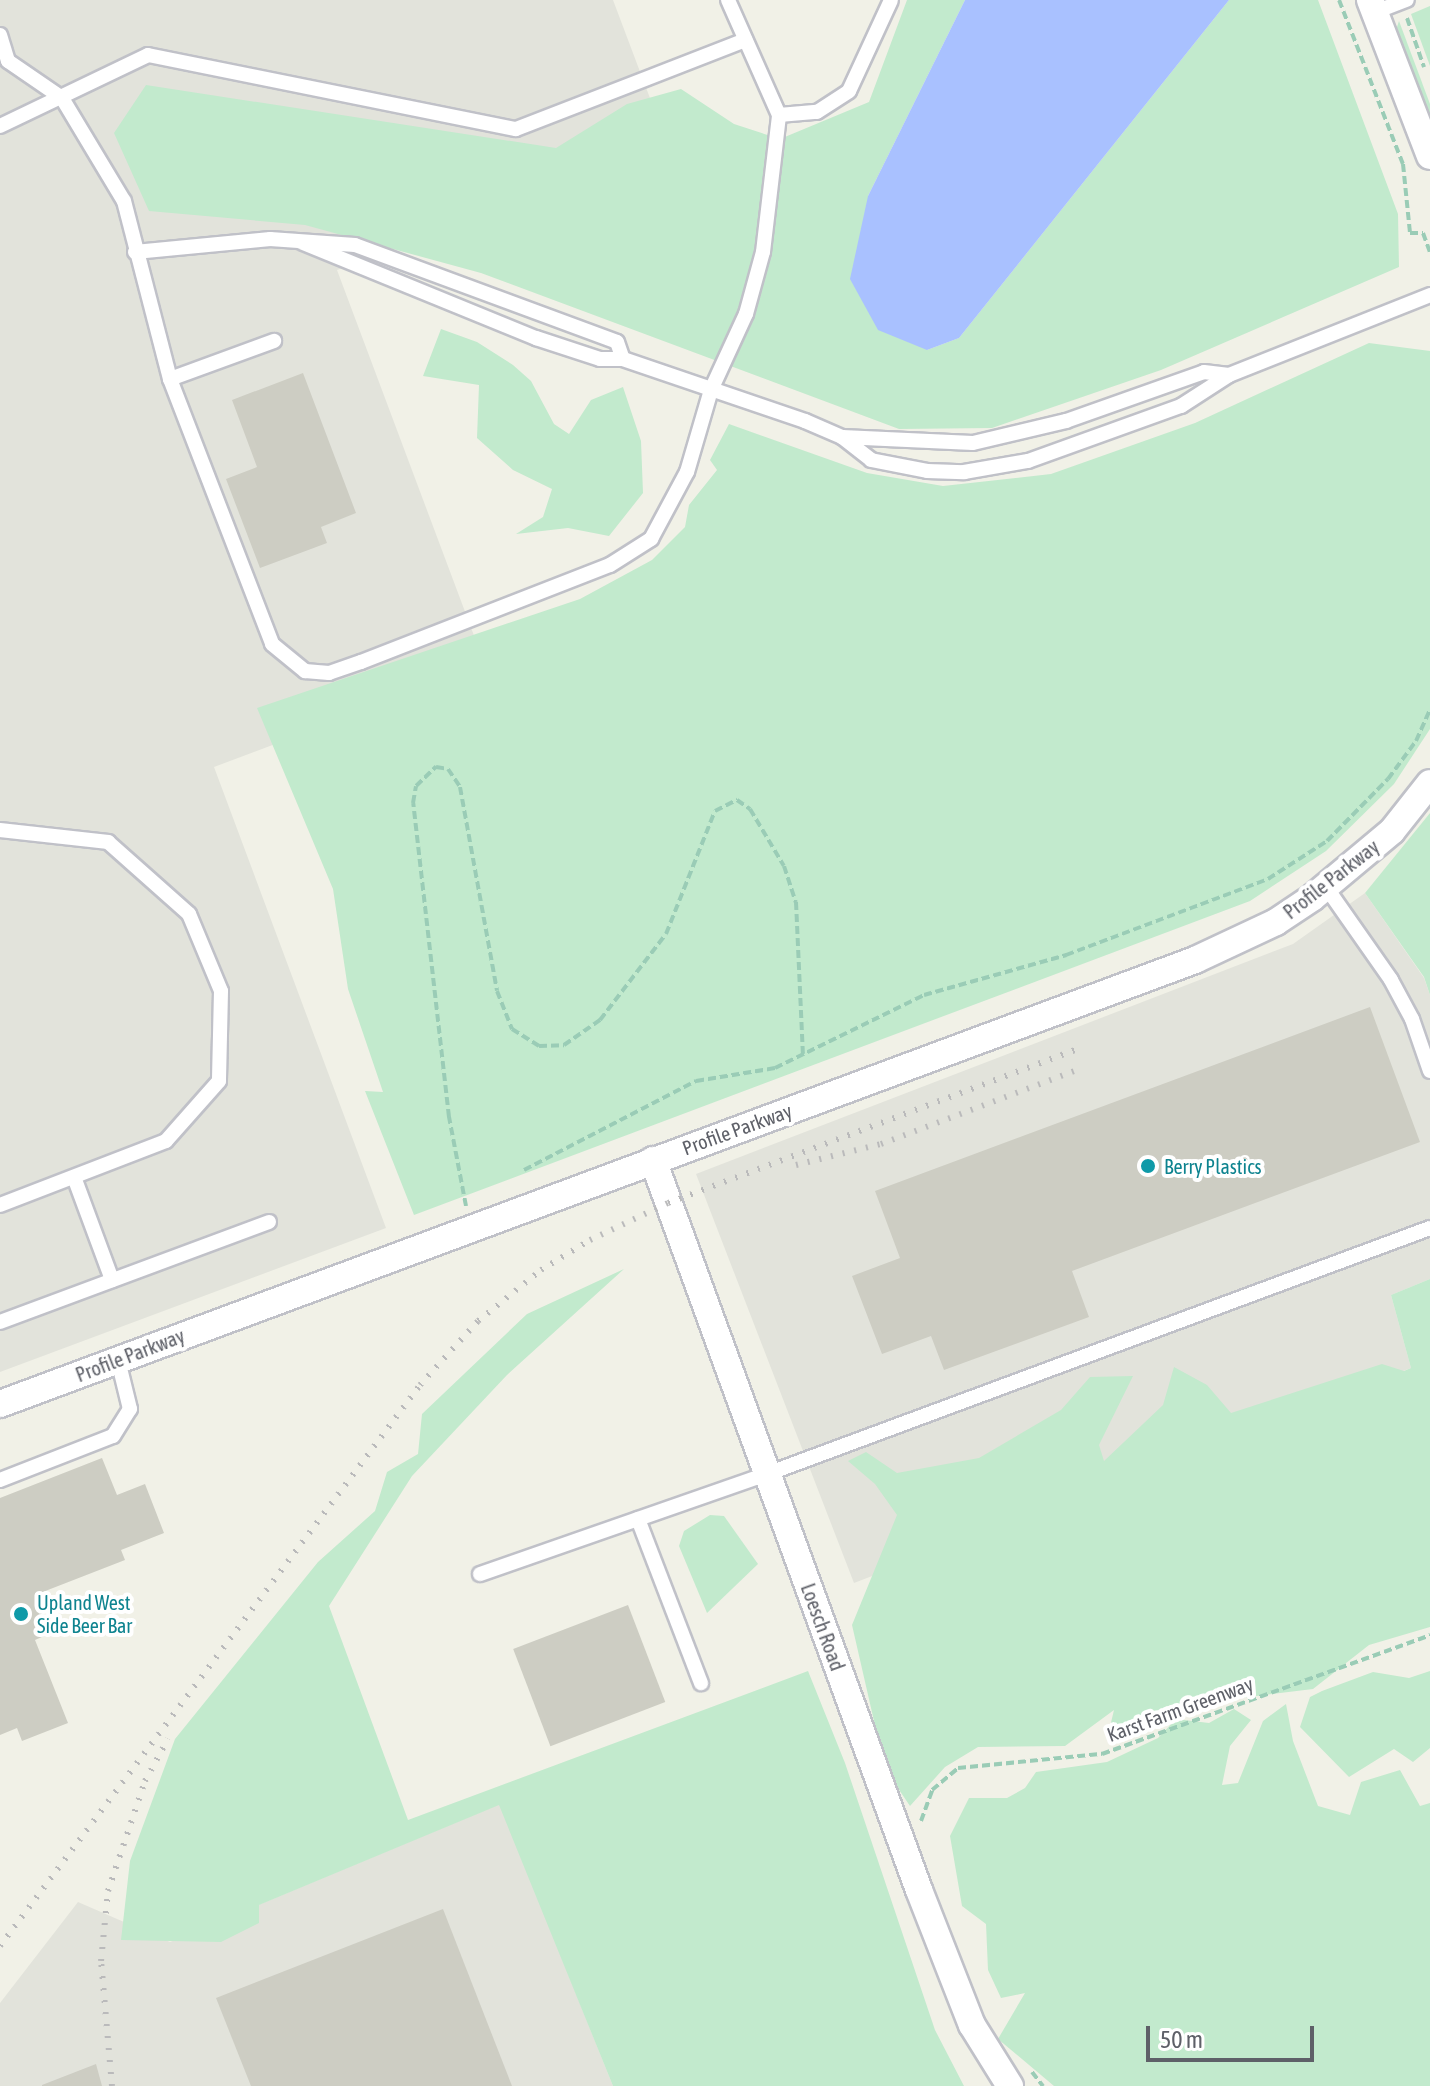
<!DOCTYPE html>
<html>
<head>
<meta charset="utf-8">
<style>
	body { margin:0 }
	#map { position:relative; width:1430px; height:2086px; overflow:hidden; background:#f1f1e7; font-family:"Asap Condensed",sans-serif }
	div>[style] { position:absolute }
	[style*='--x'] { left:calc(var(--x)*1px); top:calc(var(--y)*1px); width:calc(var(--w)*1px); rotate:calc(var(--a)*1deg) }
	.industrial>* { inset:0; background:#e2e3db }
	.green>* { inset:0; background:#c2eacd }
	.water>* { inset:0; background:#a9c1ff }
	.building>* { inset:0; background:#cdcdc3; transform-origin:0 0 }
	.path>* { height:4px; margin-top:-2px; transform-origin:0; background:repeating-linear-gradient(90deg,#9accb6 0 8px,transparent 0 12px) }
	.roads { filter:drop-shadow(2px 0 #c0c1c8) drop-shadow(-2px 0 #c0c1c8) drop-shadow(0 2px #c0c1c8) drop-shadow(0 -2px #c0c1c8) }
	.service>* { height:14px; margin:-7px; padding:0 7px; transform-origin:7px; border-radius:7px; background:#fff }
	.minor>* { height:26px; margin:-13px; padding:0 13px; transform-origin:13px; border-radius:13px; background:#fff }
	.rail>* { height:6px; margin-top:-3px; transform-origin:0; background:repeating-linear-gradient(90deg,#bababb 0 2px,transparent 0 12px) }
	.dots>* { width:22px; height:22px; translate:-50% -50%; box-sizing:border-box; border:4px solid #fff; border-radius:50% }
	span { translate:-50% -50%; white-space:nowrap; text-align:center; line-height:1.15; -webkit-text-stroke:8px #fff; paint-order:stroke }
	.street-label { font-size:20px; color:#5e6068 }
	.culture-label { font-size:20px; color:#0d838f }
	.left { translate:0 -50%; text-align:left }
	.scale { position:absolute; left:1146px; top:2026px; width:168px; height:36px; box-sizing:border-box; border:4px solid #5e6068; border-top:0; padding-left:10px; font-size:24px; line-height:28px; white-space:nowrap; color:#5e6068; -webkit-text-stroke:6px #fff; paint-order:stroke }
</style>
</head>
<body>
<div id="map">
	<div class="industrial">
		<i style="clip-path:polygon(0 0,613px 0,668px 146px,337px 270px,485px 665px,214px 767px,386px 1228px,0 1372px)"></i>
		<i style="clip-path:polygon(1365px 893px,1424px 978px,1430px 995px,1430px 1279px,1391px 1295px,1411px 1368px,854px 1583px,696px 1174px,1293px 944px)"></i>
		<i style="clip-path:polygon(500px 1804px,613px 2086px,0 2086px,0 2003px,78px 1902px,170px 1942px)"></i>
	</div>
	<div class="green">
		<i style="clip-path:polygon(907px 0,965px 0,868px 196px,927px 350px,959px 338px,1229px 0,1318px 0,1398px 214px,1399px 267px,1161px 370px,992px 428px,899px 429px,481px 273px,305px 225px,149px 211px,114px 133px,146px 85px,556px 148px,627px 104px,681px 89px,734px 124px,780px 139px,869px 102px)"></i>
		<i style="clip-path:polygon(1430px 6px,1430px 66px,1411px 14px)"></i>
		<i style="clip-path:polygon(1399px 21px,1430px 104px,1430px 129px,1395px 33px)"></i>
		<i style="clip-path:polygon(441px 329px,477px 342px,513px 365px,531px 381px,554px 424px,569px 434px,591px 400px,623px 387px,641px 441px,643px 493px,609px 536px,568px 528px,516px 534px,543px 517px,552px 489px,513px 470px,477px 438px,479px 385px,423px 376px)"></i>
		<i style="clip-path:polygon(1369px 343px,1430px 351px,1430px 729px,1394px 784px,1326px 851px,1250px 901px,414px 1215px,365px 1091px,383px 1092px,348px 989px,333px 889px,257px 708px,580px 599px,652px 560px,685px 527px,689px 505px,717px 470px,710px 460px,729px 424px,867px 473px,943px 486px,1051px 474px,1195px 423px)"></i>
		<i style="clip-path:polygon(1430px 813px,1430px 995px,1424px 977px,1365px 893px)"></i>
		<i style="clip-path:polygon(624px 1269px,507px 1375px,412px 1476px,329px 1606px,408px 1820px,808px 1671px,845px 1763px,935px 2030px,964px 2086px,613px 2086px,499px 1805px,259px 1905px,259px 1923px,221px 1942px,121px 1940px,130px 1861px,175px 1739px,318px 1562px,375px 1511px,387px 1472px,418px 1454px,422px 1414px,527px 1314px)"></i>
		<i style="clip-path:polygon(1430px 1279px,1430px 1627px,1369px 1645px,1313px 1689px,1232px 1699px,1108px 1735px,1114px 1710px,1065px 1746px,978px 1747px,945px 1767px,910px 1806px,885px 1769px,852px 1625px,897px 1515px,875px 1484px,848px 1461px,866px 1452px,897px 1473px,979px 1458px,1061px 1410px,1090px 1377px,1133px 1376px,1099px 1445px,1104px 1461px,1163px 1405px,1174px 1367px,1207px 1385px,1231px 1413px,1382px 1364px,1404px 1371px,1411px 1368px,1391px 1295px)"></i>
		<i style="clip-path:polygon(710px 1515px,724px 1516px,758px 1564px,707px 1613px,679px 1546px,684px 1531px)"></i>
		<i style="clip-path:polygon(1430px 1671px,1430px 1748px,1413px 1762px,1394px 1749px,1349px 1777px,1300px 1727px,1310px 1697px,1322px 1691px,1373px 1672px,1409px 1678px)"></i>
		<i style="clip-path:polygon(1286px 1704px,1293px 1741px,1318px 1806px,1350px 1815px,1361px 1782px,1400px 1770px,1420px 1806px,1430px 1803px,1430px 2086px,1054px 2086px,998px 2039px,1025px 1993px,1001px 1998px,988px 1970px,986px 1924px,962px 1906px,950px 1836px,969px 1798px,1007px 1798px,1025px 1788px,1036px 1772px,1107px 1762px,1158px 1738px,1176px 1719px,1209px 1723px,1234px 1709px,1251px 1720px,1230px 1746px,1222px 1785px,1238px 1783px,1263px 1721px)"></i>
	</div>
	<div class="water">
		<i style="clip-path:polygon(965px 0,1229px 0,959px 338px,927px 350px,878px 330px,850px 279px,868px 196px)"></i>
	</div>
	<div class="building">
		<i style="clip-path:polygon(303px 373px,356px 513px,321px 527px,327px 543px,260px 568px,226px 479px,257px 467px,232px 400px)"></i>
		<i style="clip-path:polygon(1370px 1007px,1420px 1142px,1072px 1271px,1089px 1317px,944px 1370px,931px 1336px,882px 1354px,852px 1276px,900px 1258px,875px 1191px)"></i>
		<i style="clip-path:polygon(102px 1458px,117px 1495px,145px 1484px,164px 1533px,121px 1550px,125px 1560px,35px 1595px,51px 1633px,35px 1640px,68px 1723px,22px 1741px,17px 1728px,0 1735px,0 1498px)"></i>
		<i style="left:628px;top:1605px;width:104px;height:123px;rotate:69deg"></i>
		<i style="clip-path:polygon(443px 1909px,512px 2086px,251px 2086px,216px 1998px)"></i>
		<i style="clip-path:polygon(96px 2064px,102px 2086px,42px 2086px,42px 2085px)"></i>
	</div>
	<div class="path">
		<i style="--x:1339;--y:0;--w:176;--a:68.7"></i>
		<i style="--x:1403;--y:164;--w:69;--a:84.2"></i>
		<i style="--x:1410;--y:233;--w:13;--a:0"></i>
		<i style="--x:1423;--y:233;--w:20;--a:70"></i>
		<i style="--x:1407;--y:18;--w:52;--a:70.9"></i>
		<i style="--x:524;--y:1170;--w:194;--a:-27.4"></i>
		<i style="--x:696;--y:1081;--w:80;--a:-9.3"></i>
		<i style="--x:775;--y:1068;--w:166;--a:-26.1"></i>
		<i style="--x:924;--y:995;--w:148;--a:-15.7"></i>
		<i style="--x:1066;--y:955;--w:216;--a:-20.6"></i>
		<i style="--x:1268;--y:879;--w:70;--a:-32.8"></i>
		<i style="--x:1327;--y:841;--w:87;--a:-45.5"></i>
		<i style="--x:1388;--y:779;--w:47;--a:-53.6"></i>
		<i style="--x:1416;--y:741;--w:35;--a:-66"></i>
		<i style="--x:466;--y:1206;--w:91;--a:-100.8"></i>
		<i style="--x:449;--y:1117;--w:316;--a:-96.5"></i>
		<i style="--x:413;--y:803;--w:17;--a:-80"></i>
		<i style="--x:416;--y:786;--w:28;--a:-44"></i>
		<i style="--x:436;--y:767;--w:12;--a:9"></i>
		<i style="--x:448;--y:769;--w:22;--a:56"></i>
		<i style="--x:460;--y:787;--w:207;--a:79.7"></i>
		<i style="--x:497;--y:991;--w:41;--a:68.5"></i>
		<i style="--x:512;--y:1029;--w:32;--a:32"></i>
		<i style="--x:539;--y:1046;--w:25;--a:-2"></i>
		<i style="--x:564;--y:1045;--w:44;--a:-34.8"></i>
		<i style="--x:600;--y:1020;--w:108;--a:-52.5"></i>
		<i style="--x:666;--y:934;--w:132;--a:-68.3"></i>
		<i style="--x:715;--y:811;--w:25;--a:-27"></i>
		<i style="--x:737;--y:800;--w:16;--a:35"></i>
		<i style="--x:750;--y:809;--w:66;--a:59.2"></i>
		<i style="--x:784;--y:866;--w:38;--a:72"></i>
		<i style="--x:796;--y:902;--w:152;--a:87.4"></i>
		<i style="--x:921;--y:1821;--w:33;--a:-70"></i>
		<i style="--x:932;--y:1790;--w:34;--a:-40"></i>
		<i style="--x:958;--y:1768;--w:145;--a:-5.6"></i>
		<i style="--x:1102;--y:1754;--w:349;--a:-19.9"></i>
		<i style="--x:1032;--y:2072;--w:18;--a:52"></i>
	</div>
	<div class="roads">
		<div class="service">
			<i style="--x:728;--y:0;--w:126;--a:66.1"></i>
			<i style="--x:779;--y:115;--w:38;--a:-5"></i>
			<i style="--x:817;--y:112;--w:38;--a:-33"></i>
			<i style="--x:849;--y:91;--w:100;--a:-65.2"></i>
			<i style="--x:1375;--y:12;--w:34;--a:-21"></i>
			<i style="--x:0;--y:35;--w:27;--a:73"></i>
			<i style="--x:8;--y:61;--w:65;--a:34.4"></i>
			<i style="--x:62;--y:98;--w:120;--a:59"></i>
			<i style="--x:124;--y:201;--w:184;--a:75.5"></i>
			<i style="--x:170;--y:379;--w:284;--a:68.9"></i>
			<i style="--x:272;--y:644;--w:43;--a:39.3"></i>
			<i style="--x:305;--y:671;--w:24;--a:5"></i>
			<i style="--x:329;--y:673;--w:34;--a:-19"></i>
			<i style="--x:361;--y:662;--w:267;--a:-21.3"></i>
			<i style="--x:610;--y:565;--w:49;--a:-32.4"></i>
			<i style="--x:651;--y:539;--w:76;--a:-61.8"></i>
			<i style="--x:687;--y:472;--w:85;--a:-73.7"></i>
			<i style="--x:711;--y:390;--w:84;--a:-65.3"></i>
			<i style="--x:746;--y:314;--w:64;--a:-74.7"></i>
			<i style="--x:763;--y:252;--w:138;--a:-83.3"></i>
			<i style="--x:0;--y:126;--w:164;--a:-25.6"></i>
			<i style="--x:148;--y:55;--w:375;--a:11.4"></i>
			<i style="--x:516;--y:129;--w:246;--a:-21.2"></i>
			<i style="--x:303;--y:243;--w:252;--a:22.2"></i>
			<i style="--x:536;--y:338;--w:67;--a:18.2"></i>
			<i style="--x:600;--y:359;--w:23;--a:0"></i>
			<i style="--x:623;--y:359;--w:192;--a:18.8"></i>
			<i style="--x:805;--y:421;--w:40;--a:23.4"></i>
			<i style="--x:842;--y:437;--w:37;--a:38"></i>
			<i style="--x:871;--y:460;--w:57;--a:11.1"></i>
			<i style="--x:927;--y:471;--w:37;--a:2"></i>
			<i style="--x:964;--y:472;--w:65;--a:-9.8"></i>
			<i style="--x:1028;--y:461;--w:163;--a:-19.8"></i>
			<i style="--x:1181;--y:406;--w:57;--a:-32.9"></i>
			<i style="--x:1229;--y:375;--w:216;--a:-21.7"></i>
			<i style="--x:135;--y:252;--w:136;--a:-5.5"></i>
			<i style="--x:270;--y:239;--w:85;--a:4"></i>
			<i style="--x:355;--y:245;--w:279;--a:20.3"></i>
			<i style="--x:617;--y:342;--w:18;--a:71"></i>
			<i style="--x:170;--y:379;--w:111;--a:-20.1"></i>
			<i style="--x:842;--y:437;--w:131;--a:2.6"></i>
			<i style="--x:973;--y:443;--w:96;--a:-13.3"></i>
			<i style="--x:1066;--y:421;--w:146;--a:-19.5"></i>
			<i style="--x:1204;--y:372;--w:25;--a:7"></i>
			<i style="--x:0;--y:830;--w:109;--a:6.3"></i>
			<i style="--x:108;--y:842;--w:108;--a:41.6"></i>
			<i style="--x:189;--y:914;--w:83;--a:67.4"></i>
			<i style="--x:221;--y:991;--w:90;--a:91.3"></i>
			<i style="--x:219;--y:1081;--w:80;--a:131.5"></i>
			<i style="--x:166;--y:1141;--w:178;--a:158.9"></i>
			<i style="--x:1326;--y:887;--w:113;--a:55"></i>
			<i style="--x:1391;--y:980;--w:44;--a:61.7"></i>
			<i style="--x:1412;--y:1019;--w:55;--a:70.9"></i>
			<i style="--x:74;--y:1177;--w:110;--a:69.7"></i>
			<i style="--x:0;--y:1322;--w:287;--a:-20.4"></i>
			<i style="--x:0;--y:1480;--w:121;--a:-21.3"></i>
			<i style="--x:113;--y:1436;--w:32;--a:-58"></i>
			<i style="--x:130;--y:1409;--w:50;--a:-103.8"></i>
			<i style="--x:638;--y:1519;--w:176;--a:69"></i>
			<i style="--x:480;--y:1574;--w:304;--a:-19.2"></i>
			<i style="--x:767;--y:1474;--w:707;--a:-20.36"></i>
		</div>
		<div class="minor">
			<i style="--x:1370;--y:0;--w:167;--a:69"></i>
			<i style="--x:653;--y:1160;--w:777;--a:69.98"></i>
			<i style="--x:919;--y:1890;--w:145;--a:68.6"></i>
			<i style="--x:972;--y:2025;--w:72;--a:58.1"></i>
			<i style="--x:0;--y:1404;--w:1275;--a:-20.38"></i>
			<i style="--x:1195;--y:960;--w:89;--a:-25.1"></i>
			<i style="--x:1276;--y:922;--w:43;--a:-33.7"></i>
			<i style="--x:1312;--y:898;--w:104;--a:-39.9"></i>
			<i style="--x:1392;--y:831;--w:61;--a:-51.6"></i>
		</div>
	</div>
	<div class="rail">
		<i style="--x:796;--y:1165;--w:88;--a:-13.9"></i>
		<i style="--x:881;--y:1144;--w:213;--a:-20.7"></i>
		<i style="--x:0;--y:1946;--w:701;--a:-53.18"></i>
		<i style="--x:420;--y:1385;--w:86;--a:-47.8"></i>
		<i style="--x:478;--y:1321;--w:81;--a:-39"></i>
		<i style="--x:541;--y:1270;--w:57;--a:-31.5"></i>
		<i style="--x:590;--y:1240;--w:86;--a:-25.4"></i>
		<i style="--x:668;--y:1203;--w:438;--a:-20.6"></i>
		<i style="--x:112;--y:2086;--w:125;--a:-95"></i>
		<i style="--x:101;--y:1961;--w:70;--a:-84.3"></i>
		<i style="--x:108;--y:1891;--w:116;--a:-71.4"></i>
		<i style="--x:145;--y:1781;--w:48;--a:-61.3"></i>
	</div>
	<div class="dots">
		<i style="left:1148px;top:1166px;background:#0f9aa8"></i>
		<i style="left:21px;top:1614px;background:#0f9aa8"></i>
	</div>
	<div class="street-label">
		<span style="left:1331px;top:879px;rotate:-38deg">Profile Parkway</span>
		<span style="left:737px;top:1129px;rotate:-20deg">Profile Parkway</span>
		<span style="left:130px;top:1355px;rotate:-21deg">Profile Parkway</span>
		<span style="left:823px;top:1627px;rotate:70deg">Loesch Road</span>
		<span style="left:1180px;top:1709px;rotate:-20deg">Karst Farm Greenway</span>
	</div>
	<div class="culture-label">
		<span class="left" style="left:1164px;top:1166px">Berry Plastics</span>
		<span class="left" style="left:37px;top:1614px">Upland West<br>Side Beer Bar</span>
	</div>
	<div class="scale">50 m</div>
</div>
</body>
</html>
